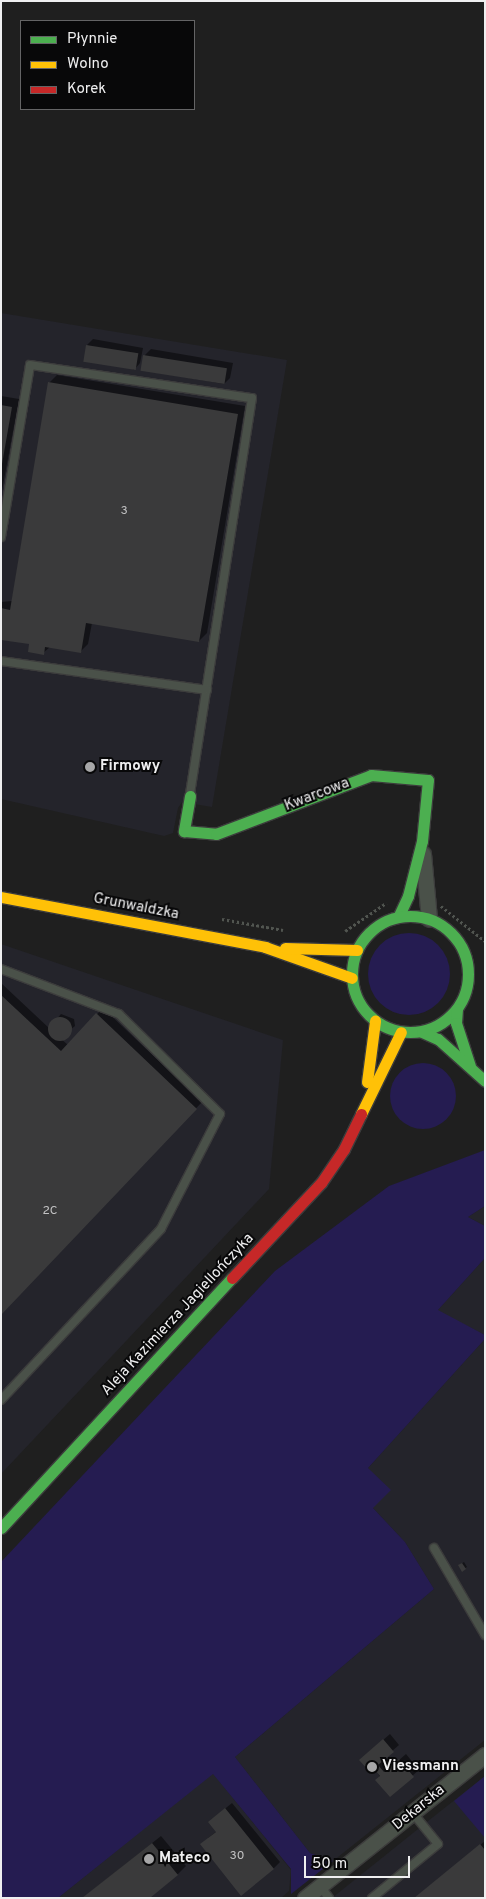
<!DOCTYPE html>
<html>
<head>
<meta charset="utf-8">
<style>
	body { margin:0 }
	#map { position:relative; width:486px; height:1899px; overflow:hidden; background:#1f1f1f; font-family:Overpass,sans-serif }
	div>[style] { position:absolute }
	[style*='--x'] { left:calc(var(--x)*1px); top:calc(var(--y)*1px); width:calc(var(--w)*1px); rotate:calc(var(--a)*1deg) }
	.built>* { inset:0; background:#24242b }
	.green>* { inset:0; background:#251c51 }
	.round { border-radius:50% }
	.shadow>* { inset:0; background:#0007 }
	.building>* { inset:0; background:#3a3a3b; transform-origin:0 0 }
	.path>* { height:2.5px; margin-top:-1.25px; transform-origin:0; background:repeating-linear-gradient(90deg,#515550 0 2.5px,transparent 0 5px) }
	.roads { filter:drop-shadow(1px 0 #3c3c3c) drop-shadow(-1px 0 #3c3c3c) drop-shadow(0 1px #3c3c3c) drop-shadow(0 -1px #3c3c3c) }
	.lane>* { height:8px; margin:-4px; padding:0 4px; transform-origin:4px; border-radius:4px; background:#4a5149 }
	.street>* { height:15px; margin:-7.5px; padding:0 7.5px; transform-origin:7.5px; border-radius:7.5px; background:#4a5149 }
	.fast>* { height:11px; margin:-5.5px; padding:0 5.5px; transform-origin:5.5px; border-radius:5.5px; background:#4caf50 }
	.fast>.ring { margin:-5.5px; padding:0; box-sizing:content-box; background:none; border:11px solid #4caf50; border-radius:50% }
	.slow>* { height:11px; margin:-5.5px; padding:0 5.5px; transform-origin:5.5px; border-radius:5.5px; background:#ffc107 }
	.jam>* { height:11px; margin:-5.5px; padding:0 5.5px; transform-origin:5.5px; border-radius:5.5px; background:#c62828 }
	.dots>* { width:14px; height:14px; translate:-50% -50%; box-sizing:border-box; border:2px solid #080809; border-radius:50% }
	span { translate:-50% -50%; white-space:nowrap; text-align:center; line-height:1.15; -webkit-text-stroke:4px #080809; paint-order:stroke }
	.number-label { font-size:12px; color:#c2c2c3 }
	.number-label span { -webkit-text-stroke-width:0 }
	.poi-label { font-size:15px; color:#efeff0; font-weight:700 }
	.left { translate:0 -50%; text-align:left }
	.street-label { font-size:15px; color:#efeff0 }
	.frame { position:absolute; inset:0; border:2px solid #efeff0; pointer-events:none }
	.legend { position:absolute; left:20px; top:20px; width:175px; height:90px; box-sizing:border-box; background:#080809; border:1px solid #646465; margin:0; padding:6px 9px; list-style:none; font-size:15px; color:#efeff0 }
	.legend li { display:flex; align-items:center; gap:10px; height:25px }
	.legend b { width:25px; border:1px solid #646465 }
	.scale { position:absolute; left:304px; top:1856px; width:106px; height:22px; box-sizing:border-box; border:2px solid #efeff0; border-top:0; padding-left:6px; font-size:15px; line-height:18px; white-space:nowrap; color:#efeff0; -webkit-text-stroke:4px #080809; paint-order:stroke }
</style>
</head>
<body>
<div id="map">
	<div class="built">
		<i style="clip-path:polygon(1px 313px,287px 360px,212px 807px,182px 802px,178px 808px,173px 833px,164px 836px,1px 799px)"></i>
		<i style="clip-path:polygon(1px 944px,283px 1040px,269px 1189px,1px 1474px)"></i>
		<i style="clip-path:polygon(485px 1206px,485px 1226px,468px 1217px)"></i>
		<i style="clip-path:polygon(485px 1258px,485px 1335px,437px 1311px)"></i>
		<i style="clip-path:polygon(485px 1339px,485px 1740px,333px 1861px,310px 1853px,235px 1757px,434px 1589px,405px 1542px,373px 1508px,368px 1468px)"></i>
		<i style="clip-path:polygon(213px 1773px,291px 1870px,289px 1891px,281px 1898px,58px 1898px)"></i>
		<i style="clip-path:polygon(485px 1776px,485px 1898px,332px 1898px,423px 1825px)"></i>
	</div>
	<div class="green">
		<i class="round" style="left:368px;top:933px;width:82px;height:82px"></i>
		<i class="round" style="left:390px;top:1063px;width:66px;height:66px"></i>
		<i style="clip-path:polygon(485px 1150px,485px 1206px,468px 1217px,485px 1226px,485px 1258px,438px 1310px,485px 1335px,485px 1339px,368px 1468px,391px 1490px,373px 1508px,405px 1542px,434px 1589px,235px 1757px,310px 1853px,333px 1861px,291px 1894px,291px 1869px,213px 1774px,58px 1898px,1px 1898px,1px 1562px,275px 1271px,389px 1186px)"></i>
		<i style="clip-path:polygon(485px 1776px,485px 1838px,454px 1801px)"></i>
	</div>
	<div class="shadow">
		<i style="clip-path:polygon(93px 339px,143px 348px,140px 363px,134px 370px,87px 345px)"></i>
		<i style="clip-path:polygon(151px 349px,233px 363px,230px 378px,224px 384px,142px 370px,145px 355px)"></i>
		<i style="clip-path:polygon(57px 375px,245px 406px,207px 633px,199px 641px,92px 623px,88px 644px,80px 652px,50px 647px,43px 653px,31px 643px,1px 638px,1px 602px,12px 601px,49px 383px)"></i>
		<i style="clip-path:polygon(1px 396px,19px 399px,1px 496px)"></i>
		<i style="clip-path:polygon(1px 983px,49px 1028px,61px 1014px,74px 1019px,75px 1026px,60px 1038px,68px 1045px,103px 1008px,202px 1102px,1px 1314px)"></i>
		<i style="clip-path:polygon(464px 1562px,467px 1567px,462px 1570px,461px 1564px)"></i>
		<i style="clip-path:polygon(390px 1734px,399px 1745px,384px 1758px,391px 1767px,406px 1754px,419px 1770px,390px 1795px,367px 1754px)"></i>
		<i style="clip-path:polygon(232px 1803px,280px 1862px,273px 1869px,208px 1838px,217px 1831px,216px 1816px)"></i>
		<i style="clip-path:polygon(161px 1836px,186px 1866px,178px 1874px,83px 1898px)"></i>
		<i style="clip-path:polygon(485px 1841px,485px 1898px,415px 1898px)"></i>
	</div>
	<div class="building">
		<i style="left:86px;top:345px;width:53px;height:17px;rotate:9deg"></i>
		<i style="left:143px;top:355px;width:85px;height:16px;rotate:9deg"></i>
		<i style="clip-path:polygon(48px 382px,238px 414px,199px 642px,86px 623px,81px 653px,45px 647px,44px 655px,28px 652px,29px 644px,1px 640px,1px 608px,10px 610px)"></i>
		<i style="clip-path:polygon(1px 405px,12px 407px,2px 464px,1px 464px)"></i>
		<i style="clip-path:polygon(1px 995px,61px 1051px,96px 1013px,197px 1109px,1px 1315px)"></i>
		<i class="round" style="left:48px;top:1017px;width:24px;height:24px"></i>
		<i style="clip-path:polygon(462px 1563px,466px 1569px,462px 1572px,458px 1565px)"></i>
		<i style="clip-path:polygon(383px 1739px,394px 1752px,378px 1765px,384px 1772px,399px 1759px,414px 1777px,390px 1797px,375px 1780px,380px 1776px,374px 1769px,370px 1772px,359px 1760px)"></i>
		<i style="clip-path:polygon(225px 1808px,274px 1869px,241px 1896px,200px 1844px,216px 1832px,208px 1822px)"></i>
		<i style="clip-path:polygon(152px 1843px,178px 1875px,150px 1898px,82px 1898px)"></i>
		<i style="clip-path:polygon(480px 1844px,485px 1850px,485px 1898px,414px 1898px)"></i>
	</div>
	<div class="path">
		<i style="--x:441;--y:906;--w:56;--a:38.5"></i>
		<i style="--x:222;--y:919;--w:62;--a:10.2"></i>
		<i style="--x:345;--y:931;--w:50;--a:-34.3"></i>
	</div>
	<div class="roads">
		<div class="lane">
			<i style="--x:1;--y:537;--w:174;--a:-80.4"></i>
			<i style="--x:30;--y:365;--w:224;--a:8.5"></i>
			<i style="--x:252;--y:398;--w:403;--a:98.9"></i>
			<i style="--x:1;--y:661;--w:208;--a:8"></i>
			<i style="--x:1;--y:969;--w:126;--a:20.9"></i>
			<i style="--x:119;--y:1014;--w:142;--a:44.7"></i>
			<i style="--x:220;--y:1114;--w:129;--a:117.2"></i>
			<i style="--x:161;--y:1229;--w:234;--a:133.1"></i>
			<i style="--x:434;--y:1548;--w:101;--a:59.6"></i>
			<i style="--x:320;--y:1886;--w:15;--a:53"></i>
			<i style="--x:372;--y:1898;--w:85;--a:-39.3"></i>
			<i style="--x:438;--y:1844;--w:40;--a:-129"></i>
		</div>
		<div class="street">
			<i style="--x:423;--y:854;--w:65;--a:84.7"></i>
			<i style="--x:305;--y:1898;--w:230;--a:-38.5"></i>
		</div>
		<div class="fast">
			<i style="--x:190;--y:796;--w:36;--a:100"></i>
			<i style="--x:184;--y:831;--w:32;--a:5"></i>
			<i style="--x:216;--y:834;--w:166;--a:-20.8"></i>
			<i style="--x:371;--y:775;--w:57;--a:5"></i>
			<i style="--x:428;--y:780;--w:61;--a:95.6"></i>
			<i style="--x:422;--y:841;--w:57;--a:104.3"></i>
			<i style="--x:408;--y:896;--w:23;--a:115"></i>
			<i class="ring" style="left:352px;top:916px;width:105px;height:105px"></i>
			<i style="--x:457;--y:1009;--w:14;--a:94"></i>
			<i style="--x:456;--y:1023;--w:45;--a:72"></i>
			<i style="--x:422;--y:1032;--w:17;--a:24"></i>
			<i style="--x:438;--y:1039;--w:63;--a:41.8"></i>
			<i style="--x:1;--y:1528;--w:340;--a:-47.3"></i>
		</div>
		<div class="slow">
			<i style="--x:1;--y:897;--w:269;--a:10.7"></i>
			<i style="--x:265;--y:947;--w:92;--a:19.6"></i>
			<i style="--x:285;--y:948;--w:72;--a:1.6"></i>
			<i style="--x:367;--y:1082;--w:62;--a:-82.5"></i>
			<i style="--x:361;--y:1114;--w:91;--a:-64"></i>
		</div>
		<div class="jam">
			<i style="--x:232;--y:1278;--w:130;--a:-46.9"></i>
			<i style="--x:321;--y:1183;--w:41;--a:-55.9"></i>
			<i style="--x:344;--y:1149;--w:39;--a:-64"></i>
		</div>
	</div>
	<div class="dots">
		<i style="left:90px;top:767px;background:#a6a6a7"></i>
		<i style="left:372px;top:1767px;background:#a6a6a7"></i>
		<i style="left:149px;top:1859px;background:#a6a6a7"></i>
	</div>
	<div class="number-label">
		<span style="left:124px;top:512px">3</span>
		<span style="left:50px;top:1212px">2C</span>
		<span style="left:237px;top:1857px">30</span>
	</div>
	<div class="poi-label">
		<span class="left" style="left:100px;top:767px">Firmowy</span>
		<span class="left" style="left:382px;top:1767px">Viessmann</span>
		<span class="left" style="left:159px;top:1859px">Mateco</span>
	</div>
	<div class="street-label">
		<span style="left:317px;top:795px;rotate:-21deg">Kwarcowa</span>
		<span style="left:136px;top:907px;rotate:11deg">Grunwaldzka</span>
		<span style="left:178px;top:1315px;rotate:-47deg">Aleja Kazimierza Jagiellończyka</span>
		<span style="left:419px;top:1808px;rotate:-39deg">Dekarska</span>
	</div>
	<div class="frame"></div>
	<ul class="legend">
	<li><b style="height:6px;background:#4caf50"></b>Płynnie</li>
	<li><b style="height:6px;background:#ffc107"></b>Wolno</li>
	<li><b style="height:6px;background:#c62828"></b>Korek</li>
	</ul>
	<div class="scale">50 m</div>
</div>
</body>
</html>
